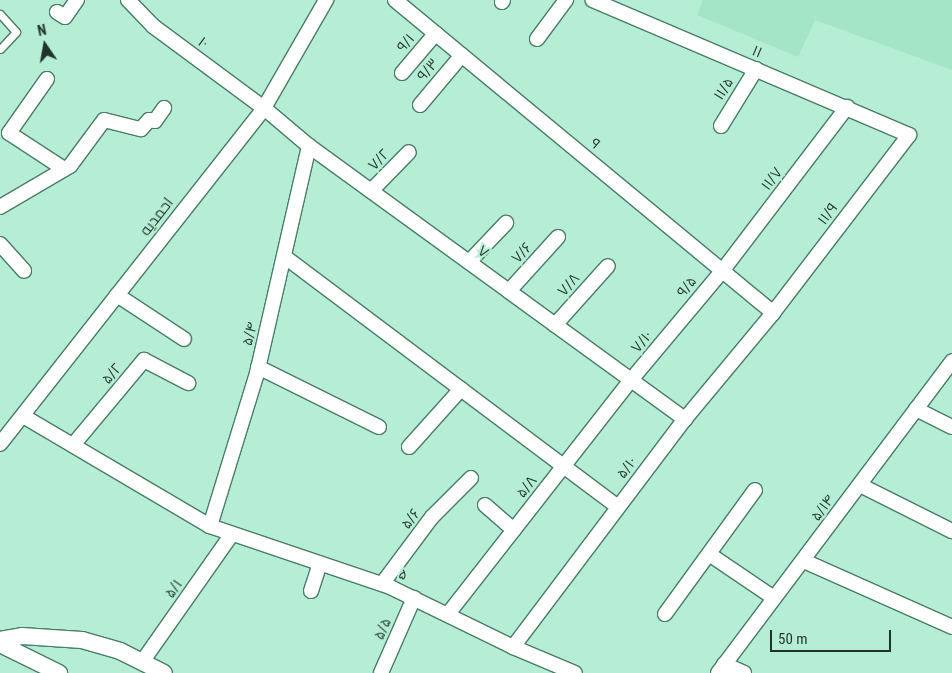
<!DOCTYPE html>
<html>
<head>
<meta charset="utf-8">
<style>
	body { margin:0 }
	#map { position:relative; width:952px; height:673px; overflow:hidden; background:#b6eed5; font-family:"Roboto Condensed",Cairo,sans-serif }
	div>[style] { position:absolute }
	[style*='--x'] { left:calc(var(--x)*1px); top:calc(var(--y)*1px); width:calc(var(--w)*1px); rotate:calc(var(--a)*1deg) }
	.built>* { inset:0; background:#a4e4c7 }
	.roads { filter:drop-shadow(1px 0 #497d67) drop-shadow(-1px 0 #497d67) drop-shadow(0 1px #497d67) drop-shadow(0 -1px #497d67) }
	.service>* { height:7px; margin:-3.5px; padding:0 3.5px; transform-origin:3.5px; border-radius:3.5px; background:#fff }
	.minor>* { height:14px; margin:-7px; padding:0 7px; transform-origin:7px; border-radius:7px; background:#fff }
	.tertiary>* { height:16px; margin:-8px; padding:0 8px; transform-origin:8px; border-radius:8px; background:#fff }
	span { translate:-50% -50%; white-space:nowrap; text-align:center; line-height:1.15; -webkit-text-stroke:4px #b6eed5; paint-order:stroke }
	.street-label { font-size:15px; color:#1f352b }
	.north { position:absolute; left:20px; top:20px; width:50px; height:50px; -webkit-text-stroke:4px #b6eed5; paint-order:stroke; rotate:348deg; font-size:14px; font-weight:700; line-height:20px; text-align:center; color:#1f352b }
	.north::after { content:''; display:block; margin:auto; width:18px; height:22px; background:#1f352b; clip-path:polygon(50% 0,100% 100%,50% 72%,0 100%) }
	.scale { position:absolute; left:770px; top:630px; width:121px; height:22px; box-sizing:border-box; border:2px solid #1f352b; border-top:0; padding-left:6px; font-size:15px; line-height:18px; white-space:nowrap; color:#1f352b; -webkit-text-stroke:4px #b6eed5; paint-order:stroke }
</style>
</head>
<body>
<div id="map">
	<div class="built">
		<i style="clip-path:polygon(703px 0,952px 0,952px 70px,815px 20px,798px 57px,697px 15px)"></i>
	</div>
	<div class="roads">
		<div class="service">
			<i style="--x:0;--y:14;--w:24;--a:48"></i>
			<i style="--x:16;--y:32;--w:23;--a:133"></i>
		</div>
		<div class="minor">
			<i style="--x:128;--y:0;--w:36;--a:46"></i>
			<i style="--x:153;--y:26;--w:138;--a:36.5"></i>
			<i style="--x:264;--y:108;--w:59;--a:40.2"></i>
			<i style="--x:309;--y:146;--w:465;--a:36"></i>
			<i style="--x:395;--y:0;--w:491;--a:39.6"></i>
			<i style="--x:502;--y:2;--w:2;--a:-63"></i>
			<i style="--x:57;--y:12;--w:9;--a:32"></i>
			<i style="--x:65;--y:17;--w:21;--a:-55"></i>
			<i style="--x:537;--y:39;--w:49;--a:-53.4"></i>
			<i style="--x:402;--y:73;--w:52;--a:-49.6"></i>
			<i style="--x:47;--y:79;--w:66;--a:125.1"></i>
			<i style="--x:9;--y:133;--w:66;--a:33.2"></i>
			<i style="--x:420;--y:105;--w:65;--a:-50"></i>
			<i style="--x:721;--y:126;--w:67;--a:-58.4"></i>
			<i style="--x:371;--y:191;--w:54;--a:-45.7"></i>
			<i style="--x:0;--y:207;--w:81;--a:-30.4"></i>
			<i style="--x:70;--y:166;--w:57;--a:-53.5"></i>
			<i style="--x:104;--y:120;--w:38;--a:14"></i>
			<i style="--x:141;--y:129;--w:12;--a:-48"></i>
			<i style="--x:149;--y:120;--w:6;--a:9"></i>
			<i style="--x:155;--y:121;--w:16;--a:-55"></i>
			<i style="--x:0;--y:244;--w:36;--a:48"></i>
			<i style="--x:285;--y:257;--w:416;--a:36.9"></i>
			<i style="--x:469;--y:262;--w:54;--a:-46.5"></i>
			<i style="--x:509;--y:291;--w:73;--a:-47.8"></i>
			<i style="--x:117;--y:295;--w:80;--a:33.3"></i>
			<i style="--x:555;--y:325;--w:79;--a:-48.1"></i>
			<i style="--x:258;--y:367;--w:135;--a:26.4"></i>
			<i style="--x:916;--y:409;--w:40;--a:26.6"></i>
			<i style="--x:23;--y:416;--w:217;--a:30.5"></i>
			<i style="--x:210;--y:526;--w:190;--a:18.7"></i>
			<i style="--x:390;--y:587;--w:137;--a:26"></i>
			<i style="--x:513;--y:647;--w:67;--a:22.8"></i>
			<i style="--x:0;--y:444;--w:427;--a:-51.8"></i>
			<i style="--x:264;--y:108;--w:125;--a:-60.1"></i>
			<i style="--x:73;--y:445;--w:111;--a:-50.1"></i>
			<i style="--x:144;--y:360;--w:50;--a:27.6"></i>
			<i style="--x:409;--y:447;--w:78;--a:-48.1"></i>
			<i style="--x:860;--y:485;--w:103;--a:26.6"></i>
			<i style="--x:485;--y:505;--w:38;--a:41"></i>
			<i style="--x:210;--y:526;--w:160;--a:-72.9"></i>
			<i style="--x:257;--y:373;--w:233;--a:-77.1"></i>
			<i style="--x:709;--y:554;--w:78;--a:34.1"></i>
			<i style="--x:804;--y:561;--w:162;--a:24"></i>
			<i style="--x:382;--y:584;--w:84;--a:-53.3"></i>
			<i style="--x:432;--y:517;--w:55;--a:-45"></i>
			<i style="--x:311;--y:591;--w:28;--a:-72"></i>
			<i style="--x:448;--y:614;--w:297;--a:-52"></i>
			<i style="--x:631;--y:380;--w:143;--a:-50.1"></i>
			<i style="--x:723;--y:270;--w:205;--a:-52.7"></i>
			<i style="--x:665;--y:614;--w:153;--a:-54"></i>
			<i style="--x:513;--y:647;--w:286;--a:-53"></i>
			<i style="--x:685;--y:419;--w:138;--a:-50.3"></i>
			<i style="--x:773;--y:313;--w:224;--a:-52.6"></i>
			<i style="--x:909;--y:135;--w:344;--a:-156.9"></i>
			<i style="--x:142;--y:662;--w:156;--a:-54.9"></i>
			<i style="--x:724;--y:664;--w:22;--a:24"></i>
			<i style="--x:381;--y:673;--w:82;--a:-66.3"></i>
			<i style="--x:718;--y:673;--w:390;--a:-53.1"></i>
		</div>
		<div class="tertiary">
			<i style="--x:0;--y:640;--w:22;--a:-10"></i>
			<i style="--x:22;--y:636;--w:60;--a:3.8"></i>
			<i style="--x:82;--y:640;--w:40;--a:16"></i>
			<i style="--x:120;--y:651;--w:49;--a:26.6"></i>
			<i style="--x:0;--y:644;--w:66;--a:26.2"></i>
		</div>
	</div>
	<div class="street-label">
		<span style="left:203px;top:43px;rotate:36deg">۱۰</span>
		<span style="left:406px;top:43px;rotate:-50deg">۹/۱</span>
		<span style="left:757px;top:52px;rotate:23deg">۱۱</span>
		<span style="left:428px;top:70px;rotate:-50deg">۹/۳</span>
		<span style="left:724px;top:89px;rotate:-58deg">۱۱/۵</span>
		<span style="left:595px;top:144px;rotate:40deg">۹</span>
		<span style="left:379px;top:160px;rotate:-46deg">۷/۲</span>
		<span style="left:772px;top:179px;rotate:-53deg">۱۱/۷</span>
		<span style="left:828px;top:214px;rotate:-53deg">۱۱/۹</span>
		<span style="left:157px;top:217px;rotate:-52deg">احمدیه</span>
		<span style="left:483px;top:252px;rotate:36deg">۷</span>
		<span style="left:522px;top:253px;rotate:-47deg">۷/۶</span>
		<span style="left:569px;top:285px;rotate:-48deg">۷/۸</span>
		<span style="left:687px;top:287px;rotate:-50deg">۹/۵</span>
		<span style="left:250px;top:334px;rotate:-76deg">۵/۴</span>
		<span style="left:642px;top:342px;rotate:-50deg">۷/۱۰</span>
		<span style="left:112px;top:374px;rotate:-50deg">۵/۲</span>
		<span style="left:627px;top:468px;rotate:-53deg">۵/۱۰</span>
		<span style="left:527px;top:487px;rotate:-52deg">۵/۸</span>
		<span style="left:823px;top:508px;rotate:-54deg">۵/۱۴</span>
		<span style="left:411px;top:519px;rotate:-53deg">۵/۶</span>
		<span style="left:403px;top:575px;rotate:24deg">۵</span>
		<span style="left:174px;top:589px;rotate:-55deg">۵/۱</span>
		<span style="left:383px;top:629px;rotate:-66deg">۵/۵</span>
	</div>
	<div class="north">N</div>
	<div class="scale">50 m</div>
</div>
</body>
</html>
